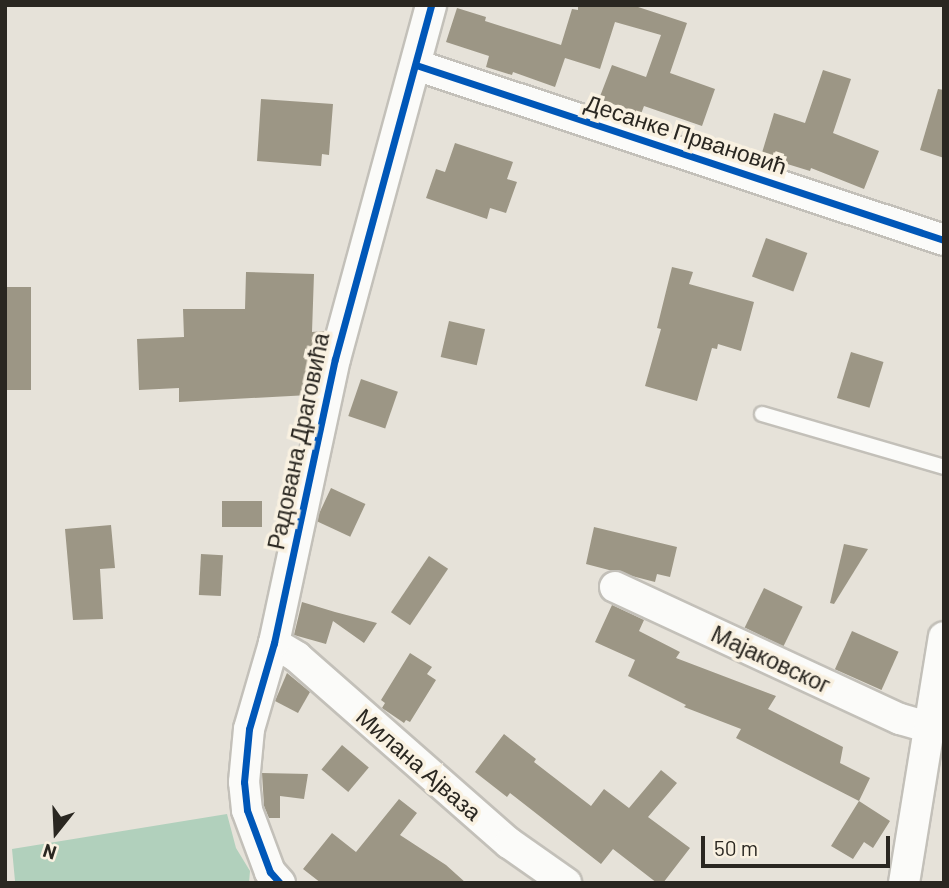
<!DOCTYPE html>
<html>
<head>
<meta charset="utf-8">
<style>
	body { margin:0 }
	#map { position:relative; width:949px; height:888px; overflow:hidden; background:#e6e2d9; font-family:Barlow,sans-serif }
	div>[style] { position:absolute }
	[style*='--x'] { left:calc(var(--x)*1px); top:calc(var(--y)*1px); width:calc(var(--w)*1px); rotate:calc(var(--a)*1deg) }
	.green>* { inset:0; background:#b1d0bc }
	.building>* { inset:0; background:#9c9685; transform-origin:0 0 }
	.roads { filter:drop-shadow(2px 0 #c3c0b9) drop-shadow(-2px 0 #c3c0b9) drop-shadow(0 2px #c3c0b9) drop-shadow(0 -2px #c3c0b9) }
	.service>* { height:14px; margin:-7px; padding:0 7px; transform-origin:7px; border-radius:7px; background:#fbfbf9 }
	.minor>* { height:30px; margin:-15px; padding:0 15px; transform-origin:15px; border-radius:15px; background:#fbfbf9 }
	.cycleway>* { height:7px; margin:-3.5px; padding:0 3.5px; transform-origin:3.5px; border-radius:3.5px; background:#0057b8 }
	span { translate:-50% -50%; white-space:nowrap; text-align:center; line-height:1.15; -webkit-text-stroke:7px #f9f1e1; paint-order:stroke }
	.street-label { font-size:23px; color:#2a2721 }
	.frame { position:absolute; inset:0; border:7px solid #2a2721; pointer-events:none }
	.north { position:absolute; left:21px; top:797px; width:70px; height:70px; -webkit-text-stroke:5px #f9f1e1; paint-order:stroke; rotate:198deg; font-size:19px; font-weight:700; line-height:28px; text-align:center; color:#2a2721 }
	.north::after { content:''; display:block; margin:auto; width:24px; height:32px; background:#2a2721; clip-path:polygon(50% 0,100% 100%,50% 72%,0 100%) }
	.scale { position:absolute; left:701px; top:836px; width:189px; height:32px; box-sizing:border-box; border:4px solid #2a2721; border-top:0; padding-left:9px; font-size:21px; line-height:24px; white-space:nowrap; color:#2a2721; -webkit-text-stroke:5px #f9f1e1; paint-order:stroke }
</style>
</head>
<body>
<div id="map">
	<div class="green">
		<i style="clip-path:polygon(227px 814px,236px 848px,250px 871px,249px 883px,15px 881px,12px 849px)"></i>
	</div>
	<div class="building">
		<i style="clip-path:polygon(578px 5px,632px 5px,687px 23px,670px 73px,715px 89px,702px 126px,644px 106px,641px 114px,599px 99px,612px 65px,646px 77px,661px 35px,615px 22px,600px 69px,565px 58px,555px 87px,513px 72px,512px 75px,486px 67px,489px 56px,446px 42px,457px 8px,486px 17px,485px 21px,561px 45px,572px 9px,578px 10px)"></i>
		<i style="clip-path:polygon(823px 70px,851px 79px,833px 133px,879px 151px,864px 189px,811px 168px,810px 171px,761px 156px,774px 113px,805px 123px)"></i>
		<i style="clip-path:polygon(938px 89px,944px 90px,944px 158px,920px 150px)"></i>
		<i style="clip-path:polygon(261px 99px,333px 104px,329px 155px,322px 154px,321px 166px,257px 161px)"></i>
		<i style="clip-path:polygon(455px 143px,513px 162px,507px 179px,517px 182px,506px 213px,490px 208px,487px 219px,426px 198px,436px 169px,445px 172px)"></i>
		<i style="left:766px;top:238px;width:44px;height:41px;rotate:20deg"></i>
		<i style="clip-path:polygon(672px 267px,693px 272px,689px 284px,754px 302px,741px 351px,718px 344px,717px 349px,712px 348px,697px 401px,645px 386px,661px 329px,657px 328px)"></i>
		<i style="clip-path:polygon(246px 272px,314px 274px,312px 332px,324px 331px,309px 395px,179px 402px,179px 388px,139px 390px,137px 339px,184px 337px,183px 309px,245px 309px)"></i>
		<i style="left:5px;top:287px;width:26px;height:103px"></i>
		<i style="left:449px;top:321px;width:37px;height:37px;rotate:13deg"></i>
		<i style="left:851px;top:352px;width:34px;height:48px;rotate:17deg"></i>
		<i style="left:361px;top:379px;width:39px;height:39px;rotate:19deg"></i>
		<i style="left:331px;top:488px;width:38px;height:36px;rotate:25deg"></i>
		<i style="left:262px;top:501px;width:26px;height:40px;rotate:90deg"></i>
		<i style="clip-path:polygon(111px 525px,115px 568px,100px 569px,103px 619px,73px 620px,65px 529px)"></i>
		<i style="clip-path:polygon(594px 527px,677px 547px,670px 577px,657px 574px,655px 582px,586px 564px)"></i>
		<i style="clip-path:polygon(844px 544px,868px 549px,834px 604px,830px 603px)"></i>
		<i style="left:201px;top:554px;width:22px;height:41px;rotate:3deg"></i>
		<i style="left:429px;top:556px;width:23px;height:68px;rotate:34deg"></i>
		<i style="left:764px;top:588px;width:43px;height:44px;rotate:26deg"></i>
		<i style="clip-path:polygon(302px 602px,335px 612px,377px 623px,364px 643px,333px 621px,326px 644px,294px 635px)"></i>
		<i style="clip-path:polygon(612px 605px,644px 620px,639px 631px,680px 652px,676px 658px,776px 696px,768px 709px,843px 747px,840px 763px,870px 778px,859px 801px,736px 738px,741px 729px,684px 707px,686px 705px,628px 676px,635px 660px,595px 642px)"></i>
		<i style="left:852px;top:631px;width:51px;height:42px;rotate:24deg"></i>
		<i style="clip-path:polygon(410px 653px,432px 667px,427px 674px,436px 680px,410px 722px,406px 720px,404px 723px,382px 708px,385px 703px,381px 700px)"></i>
		<i style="clip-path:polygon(287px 673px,310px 692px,298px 713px,275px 701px)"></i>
		<i style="clip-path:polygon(504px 734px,536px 759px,534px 762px,591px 806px,604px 789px,629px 808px,661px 770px,677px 783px,648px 817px,690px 848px,663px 883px,657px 883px,613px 849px,601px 864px,510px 793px,507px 797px,475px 772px)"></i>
		<i style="left:342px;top:745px;width:35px;height:32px;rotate:40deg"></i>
		<i style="clip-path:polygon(262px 773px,308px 774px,304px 799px,280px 796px,280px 818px,269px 818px,264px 806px)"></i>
		<i style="clip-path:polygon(399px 799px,417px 813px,400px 835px,446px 865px,466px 883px,321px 883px,303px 869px,332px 833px,356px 852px)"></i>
		<i style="clip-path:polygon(859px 801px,890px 821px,873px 848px,864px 842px,853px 859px,831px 846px)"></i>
	</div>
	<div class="roads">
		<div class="service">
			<i style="--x:762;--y:414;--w:190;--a:16.2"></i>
		</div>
		<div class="minor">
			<i style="--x:416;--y:65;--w:556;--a:18.34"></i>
			<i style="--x:615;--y:587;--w:314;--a:24.9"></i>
			<i style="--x:900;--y:719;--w:29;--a:16"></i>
			<i style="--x:274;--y:643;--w:27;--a:31"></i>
			<i style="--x:297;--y:657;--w:282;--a:41.3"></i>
			<i style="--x:509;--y:843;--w:70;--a:35.1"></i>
			<i style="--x:280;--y:883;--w:15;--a:-132"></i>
			<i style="--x:270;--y:872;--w:66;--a:-110.4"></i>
			<i style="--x:247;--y:810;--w:28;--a:-96"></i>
			<i style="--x:244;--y:782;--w:53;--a:-84.6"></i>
			<i style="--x:249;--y:729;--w:90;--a:-73.8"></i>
			<i style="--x:274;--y:643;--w:290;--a:-77.9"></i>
			<i style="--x:335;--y:359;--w:367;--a:-74.8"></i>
			<i style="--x:904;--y:883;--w:249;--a:-80.8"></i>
		</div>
	</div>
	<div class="cycleway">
		<i style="--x:416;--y:65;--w:556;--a:18.34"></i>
		<i style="--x:280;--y:883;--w:15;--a:-132"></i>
		<i style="--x:270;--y:872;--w:66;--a:-110.4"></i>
		<i style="--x:247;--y:810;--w:28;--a:-96"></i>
		<i style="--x:244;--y:782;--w:53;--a:-84.6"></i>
		<i style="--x:249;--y:729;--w:90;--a:-73.8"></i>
		<i style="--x:274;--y:643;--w:290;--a:-77.9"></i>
		<i style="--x:335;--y:359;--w:367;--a:-74.8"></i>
	</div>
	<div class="street-label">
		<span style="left:686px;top:134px;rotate:18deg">Десанке Првановић</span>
		<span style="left:298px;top:441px;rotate:-78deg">Радована Драговића</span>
		<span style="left:771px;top:659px;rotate:25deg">Мајаковског</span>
		<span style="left:419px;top:764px;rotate:41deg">Милана Ајваза</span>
	</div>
	<div class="frame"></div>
	<div class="north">N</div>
	<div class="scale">50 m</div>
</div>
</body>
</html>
